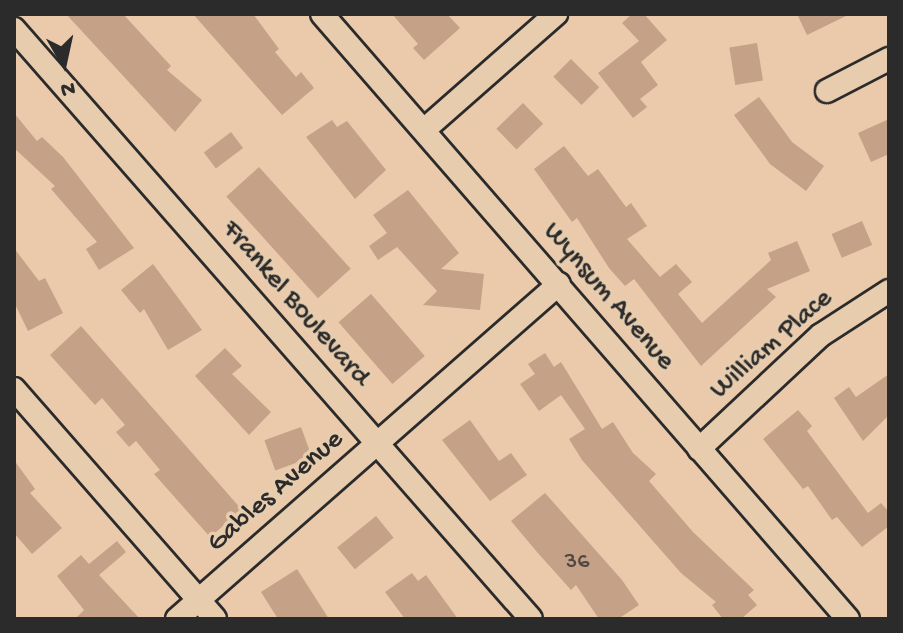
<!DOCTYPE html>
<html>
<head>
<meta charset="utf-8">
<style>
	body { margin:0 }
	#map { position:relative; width:903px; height:633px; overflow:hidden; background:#ebcaab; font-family:"Gochi Hand",sans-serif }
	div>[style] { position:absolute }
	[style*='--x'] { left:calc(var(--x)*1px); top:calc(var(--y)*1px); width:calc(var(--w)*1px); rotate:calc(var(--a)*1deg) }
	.building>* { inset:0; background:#c4a187; transform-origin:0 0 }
	.roads { filter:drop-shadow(2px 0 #2b2b2b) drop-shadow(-2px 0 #2b2b2b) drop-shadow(0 2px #2b2b2b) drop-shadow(0 -2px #2b2b2b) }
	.street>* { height:22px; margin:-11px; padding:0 11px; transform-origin:11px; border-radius:11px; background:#e7ccae }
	span { translate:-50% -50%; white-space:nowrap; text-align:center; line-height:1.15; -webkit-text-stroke:7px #e7ccae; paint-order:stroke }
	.number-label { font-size:24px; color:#514842 }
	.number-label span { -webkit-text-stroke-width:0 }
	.street-label { font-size:28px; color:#2b2b2b }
	.frame { position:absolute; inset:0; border:16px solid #2b2b2b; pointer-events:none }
	.north { position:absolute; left:24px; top:24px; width:80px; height:80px; -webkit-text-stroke:6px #e7ccae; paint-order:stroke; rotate:171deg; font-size:22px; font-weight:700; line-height:32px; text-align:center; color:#2b2b2b }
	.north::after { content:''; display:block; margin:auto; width:28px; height:36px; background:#2b2b2b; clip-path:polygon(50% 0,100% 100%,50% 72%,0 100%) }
</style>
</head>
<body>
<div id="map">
	<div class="building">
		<i style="clip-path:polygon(66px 14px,123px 14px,171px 66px,167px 70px,202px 100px,175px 132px)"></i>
		<i style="clip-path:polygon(193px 14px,253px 14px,279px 49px,275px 52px,296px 77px,301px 72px,314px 88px,282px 115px)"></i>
		<i style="clip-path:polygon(392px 14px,447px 14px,460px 28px,424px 60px,413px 48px,418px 44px)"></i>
		<i style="clip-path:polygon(632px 14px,644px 14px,667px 40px,641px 62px,658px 85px,640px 99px,647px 107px,633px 118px,598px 73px,639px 41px,622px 23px)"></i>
		<i style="clip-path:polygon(797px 14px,850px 14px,807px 35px)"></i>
		<i style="left:757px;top:43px;width:38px;height:28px;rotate:81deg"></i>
		<i style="left:571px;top:59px;width:40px;height:25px;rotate:45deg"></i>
		<i style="clip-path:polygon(759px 97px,792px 142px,824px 166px,806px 191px,770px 164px,734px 115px)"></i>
		<i style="left:523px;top:103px;width:29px;height:37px;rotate:46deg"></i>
		<i style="clip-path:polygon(14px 113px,37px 141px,42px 137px,63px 157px,134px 248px,99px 270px,86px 249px,97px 242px,51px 189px,55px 186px,14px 148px)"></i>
		<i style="clip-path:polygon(889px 119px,889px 154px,871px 162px,858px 133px)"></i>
		<i style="clip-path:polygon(332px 120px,337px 127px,347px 121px,386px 170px,355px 199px,306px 137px)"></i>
		<i style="left:231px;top:132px;width:20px;height:34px;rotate:53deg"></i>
		<i style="clip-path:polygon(564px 146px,588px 176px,598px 169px,626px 207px,631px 203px,647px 226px,627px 239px,660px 277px,676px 264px,692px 282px,678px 294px,702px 323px,771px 260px,768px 253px,797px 241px,810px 271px,767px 289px,776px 297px,701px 366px,634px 279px,625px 286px,609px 268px,577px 218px,572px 222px,534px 169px)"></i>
		<i style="left:259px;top:167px;width:137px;height:44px;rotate:48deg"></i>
		<i style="clip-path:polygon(408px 190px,459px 253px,441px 269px,484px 274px,480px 310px,423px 305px,437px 291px,397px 247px,378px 260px,369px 246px,387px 233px,373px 215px)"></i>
		<i style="left:862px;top:221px;width:26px;height:33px;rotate:67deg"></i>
		<i style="clip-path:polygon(14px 248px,39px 281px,45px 278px,63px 313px,28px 331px,14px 302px)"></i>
		<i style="clip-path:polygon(153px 264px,202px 330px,168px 350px,144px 309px,140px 313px,121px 290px)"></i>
		<i style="left:371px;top:294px;width:82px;height:43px;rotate:49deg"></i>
		<i style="clip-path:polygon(81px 326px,242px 510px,210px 537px,154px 474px,160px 470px,136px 441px,129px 447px,116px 432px,125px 425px,102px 398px,95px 405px,50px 355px)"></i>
		<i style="clip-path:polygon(225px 348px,242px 366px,232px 374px,271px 412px,249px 435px,195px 376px)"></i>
		<i style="clip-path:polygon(545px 353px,554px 367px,561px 362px,602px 429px,613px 422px,633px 453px,656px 474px,649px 481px,693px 532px,754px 590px,748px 595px,757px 605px,741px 619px,723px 619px,712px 605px,716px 602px,681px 573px,582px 460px,569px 439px,585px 429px,561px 395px,539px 411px,520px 384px,535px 374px,528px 364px)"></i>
		<i style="clip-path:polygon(889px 374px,889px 415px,863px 441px,834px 398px,849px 387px,856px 397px)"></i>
		<i style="clip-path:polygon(798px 410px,812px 426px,807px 431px,868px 513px,881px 503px,889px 512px,889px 526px,862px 547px,837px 517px,832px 520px,808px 486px,803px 489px,763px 439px)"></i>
		<i style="clip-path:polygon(470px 420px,499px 461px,511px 453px,527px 475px,490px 501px,442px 440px)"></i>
		<i style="left:301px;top:427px;width:32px;height:39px;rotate:70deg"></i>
		<i style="clip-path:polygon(14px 460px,35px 489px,30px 493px,62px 528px,32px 554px,14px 533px)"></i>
		<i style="clip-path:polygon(545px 493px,622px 580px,639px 605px,618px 619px,599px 619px,576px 585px,571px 590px,537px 552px,511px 521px)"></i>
		<i style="left:376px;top:516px;width:28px;height:50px;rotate:51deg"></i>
		<i style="clip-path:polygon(117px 541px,126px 552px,99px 575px,140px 619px,75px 619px,84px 610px,57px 576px,81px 555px,89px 564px)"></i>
		<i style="clip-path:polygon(297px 569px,329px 619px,278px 619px,261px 592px)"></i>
		<i style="clip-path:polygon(412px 573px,418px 581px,426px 575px,458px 619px,405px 619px,385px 592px)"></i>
	</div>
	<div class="roads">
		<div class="street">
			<i style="--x:322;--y:14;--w:802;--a:49"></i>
			<i style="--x:14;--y:29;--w:784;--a:48.77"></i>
			<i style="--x:827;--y:91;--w:70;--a:-27.3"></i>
			<i style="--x:424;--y:130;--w:176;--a:-41.3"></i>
			<i style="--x:14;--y:389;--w:305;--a:48.8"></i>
			<i style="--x:699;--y:449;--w:167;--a:-43.1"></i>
			<i style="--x:821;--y:335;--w:81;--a:-32.9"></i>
			<i style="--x:177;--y:619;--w:508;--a:-41.25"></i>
		</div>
	</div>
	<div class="number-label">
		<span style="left:577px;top:563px">36</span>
	</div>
	<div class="street-label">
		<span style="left:608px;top:297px;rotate:49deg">Wynsum Avenue</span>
		<span style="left:295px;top:304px;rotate:49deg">Frankel Boulevard</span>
		<span style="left:772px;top:345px;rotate:-41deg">William Place</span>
		<span style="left:276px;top:492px;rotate:-41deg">Gables Avenue</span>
	</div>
	<div class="frame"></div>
	<div class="north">N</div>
</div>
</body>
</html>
